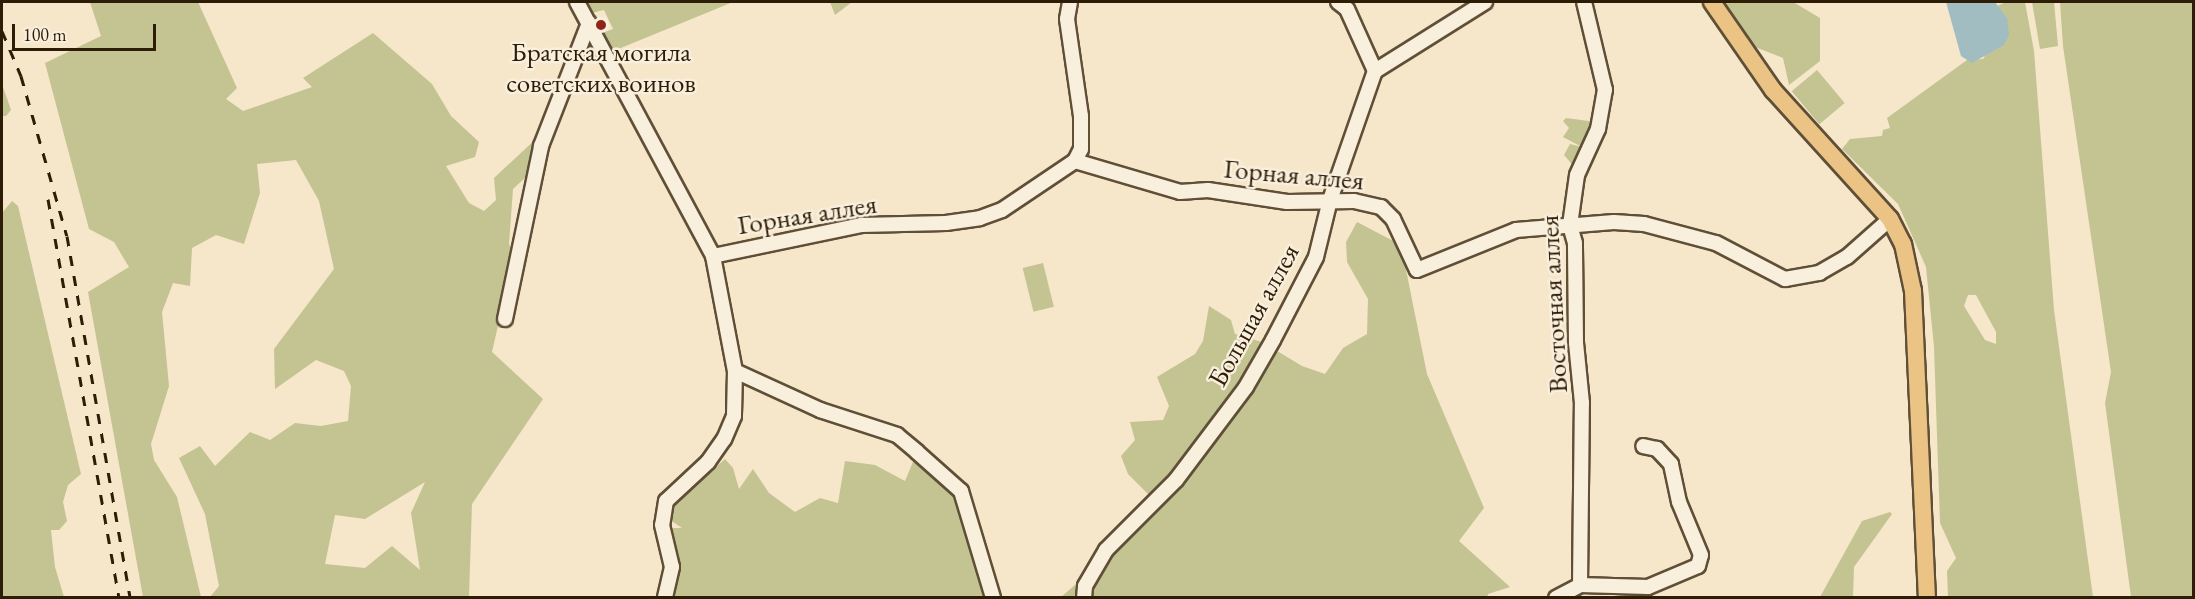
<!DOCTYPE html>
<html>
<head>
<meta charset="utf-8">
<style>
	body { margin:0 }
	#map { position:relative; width:2195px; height:599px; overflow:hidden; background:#f6e6ca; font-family:"EB Garamond",serif }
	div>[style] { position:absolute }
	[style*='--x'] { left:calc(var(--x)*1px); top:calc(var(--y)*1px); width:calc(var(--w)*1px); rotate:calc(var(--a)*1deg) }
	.green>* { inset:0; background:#c4c392; transform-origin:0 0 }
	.water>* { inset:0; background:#a1bdc1 }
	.roads { filter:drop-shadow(2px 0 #604f37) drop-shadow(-2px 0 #604f37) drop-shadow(0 2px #604f37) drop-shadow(0 -2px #604f37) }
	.minor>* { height:14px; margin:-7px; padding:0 7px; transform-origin:7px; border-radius:7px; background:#f9efdd }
	.major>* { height:16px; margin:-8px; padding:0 8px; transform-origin:8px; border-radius:8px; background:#ebc385 }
	.rail>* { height:3px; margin-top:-1.5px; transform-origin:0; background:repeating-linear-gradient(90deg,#2e1d06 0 10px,transparent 0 20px) }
	.dots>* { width:16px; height:16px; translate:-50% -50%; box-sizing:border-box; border:3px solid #f9efdd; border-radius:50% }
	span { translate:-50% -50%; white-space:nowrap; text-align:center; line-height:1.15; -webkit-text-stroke:5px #f9efdd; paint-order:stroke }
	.poi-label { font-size:27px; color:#2e1d06 }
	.street-label { font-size:27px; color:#2e1d06 }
	.frame { position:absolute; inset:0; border:3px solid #2e1d06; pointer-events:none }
	.scale { position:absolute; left:12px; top:24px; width:144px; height:27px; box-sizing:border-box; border:3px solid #2e1d06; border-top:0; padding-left:8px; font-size:18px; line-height:21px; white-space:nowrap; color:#2e1d06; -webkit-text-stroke:4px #f9efdd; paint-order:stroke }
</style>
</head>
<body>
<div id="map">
	<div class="green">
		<i style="clip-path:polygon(evenodd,90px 2px,198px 2px,237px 88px,226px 99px,243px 111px,312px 87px,303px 78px,373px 33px,432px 84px,451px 116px,479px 142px,475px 157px,446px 166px,469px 203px,484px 211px,496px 200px,494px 178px,539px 136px,529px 174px,513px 189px,509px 244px,514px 255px,492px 352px,543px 399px,472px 504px,469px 597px,210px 597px,219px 586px,205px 514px,179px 458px,200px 446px,215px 466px,250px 432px,270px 440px,295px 423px,321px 426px,348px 421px,351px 386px,344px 371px,316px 360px,275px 389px,274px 349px,334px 269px,319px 201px,296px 160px,257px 164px,260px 193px,244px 244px,216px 235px,192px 248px,190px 286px,173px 283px,162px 312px,169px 386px,151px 444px,154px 460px,177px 497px,201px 597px,143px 597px,88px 292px,129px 267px,114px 242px,89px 229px,45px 63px,101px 36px,90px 2px,425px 482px,411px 513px,420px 570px,392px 546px,365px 568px,325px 564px,335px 515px,365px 519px,425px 482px)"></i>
		<i style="clip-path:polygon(581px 2px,733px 2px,611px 52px,599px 34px,613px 29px,604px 10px,588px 14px)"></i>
		<i style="clip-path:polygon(830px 2px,852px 2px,835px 15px)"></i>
		<i style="clip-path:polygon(1723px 2px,1793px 2px,1820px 18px,1820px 61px,1789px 85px,1783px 58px,1755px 47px,1742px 33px)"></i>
		<i style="clip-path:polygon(evenodd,2006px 2px,2025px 2px,2034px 51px,2054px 310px,2093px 597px,1948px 597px,1947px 571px,1956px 558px,1940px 523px,1934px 347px,1926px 267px,1898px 204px,1842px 149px,1850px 139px,1882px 136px,1883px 130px,1890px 128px,1887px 118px,1967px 60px,1983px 59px,2007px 18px,1997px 6px,2006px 2px,1968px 295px,1976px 295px,1996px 332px,1996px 344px,1985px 340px,1964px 306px,1968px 295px)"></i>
		<i style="clip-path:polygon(2032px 2px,2054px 2px,2058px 46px,2040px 49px)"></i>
		<i style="clip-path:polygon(2060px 2px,2193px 2px,2193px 597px,2131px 597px,2105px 403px,2111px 372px,2063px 46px)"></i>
		<i style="left:1817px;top:70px;width:43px;height:33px;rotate:50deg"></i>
		<i style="clip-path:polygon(2px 84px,11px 110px,6px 116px,2px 116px)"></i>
		<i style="clip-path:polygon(1566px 118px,1596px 122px,1576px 169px,1564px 155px,1570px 144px,1582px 147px,1563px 137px,1569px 128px,1563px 121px)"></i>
		<i style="clip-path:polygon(12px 201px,18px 206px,81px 474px,68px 485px,63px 502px,67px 521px,59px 530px,51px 530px,55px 567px,64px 597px,2px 597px,2px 213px)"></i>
		<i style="clip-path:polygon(1357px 222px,1401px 245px,1427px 374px,1484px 508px,1459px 541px,1510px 587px,1488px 594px,1487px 598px,1060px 598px,1084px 577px,1122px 523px,1150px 496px,1128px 474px,1121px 456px,1135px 440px,1130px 422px,1163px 420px,1169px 406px,1157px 377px,1195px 354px,1203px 341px,1209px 306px,1231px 320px,1235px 334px,1262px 342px,1302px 366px,1325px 374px,1343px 348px,1367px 334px,1368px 299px,1347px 262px,1346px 242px)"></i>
		<i style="left:1043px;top:263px;width:45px;height:21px;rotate:76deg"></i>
		<i style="clip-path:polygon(915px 457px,960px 496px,987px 597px,672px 597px,677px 564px,666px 528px,682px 528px,670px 520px,672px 506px,725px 459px,733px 468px,739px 489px,753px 469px,769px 493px,795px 512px,820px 498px,838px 503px,845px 461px,875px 465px,905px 481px)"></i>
		<i style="clip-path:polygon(1890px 512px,1892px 514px,1854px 567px,1853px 597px,1820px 597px,1862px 521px)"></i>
	</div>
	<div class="water">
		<i style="clip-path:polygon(1946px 2px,1995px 2px,2007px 18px,2009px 35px,2004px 45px,1972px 63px,1961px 56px)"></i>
	</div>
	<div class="roads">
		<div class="minor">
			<i style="--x:577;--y:2;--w:288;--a:61.8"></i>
			<i style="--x:713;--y:256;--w:117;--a:79.2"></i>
			<i style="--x:735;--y:371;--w:45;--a:91.3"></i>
			<i style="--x:734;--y:416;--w:25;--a:113"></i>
			<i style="--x:724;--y:439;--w:28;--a:125"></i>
			<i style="--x:708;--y:462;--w:57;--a:137.1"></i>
			<i style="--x:666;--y:501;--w:24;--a:99"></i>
			<i style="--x:662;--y:525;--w:43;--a:76.6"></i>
			<i style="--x:672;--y:567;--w:32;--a:103"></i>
			<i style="--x:1070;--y:2;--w:17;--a:100"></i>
			<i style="--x:1067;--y:19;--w:98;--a:81.8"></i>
			<i style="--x:1081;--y:116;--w:33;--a:90"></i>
			<i style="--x:1081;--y:149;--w:13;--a:117"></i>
			<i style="--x:1338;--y:2;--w:11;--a:38"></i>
			<i style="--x:1347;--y:9;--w:68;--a:65.7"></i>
			<i style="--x:713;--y:256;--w:151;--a:-11.8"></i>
			<i style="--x:861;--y:225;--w:85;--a:-1.3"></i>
			<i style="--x:946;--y:223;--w:34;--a:-8"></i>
			<i style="--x:980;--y:218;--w:23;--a:-20"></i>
			<i style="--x:1002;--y:210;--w:88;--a:-33.9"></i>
			<i style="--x:1075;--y:161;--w:109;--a:16.4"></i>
			<i style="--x:1180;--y:192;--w:28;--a:-4"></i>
			<i style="--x:1208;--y:190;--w:80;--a:8.6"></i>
			<i style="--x:1287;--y:202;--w:67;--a:-0.9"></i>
			<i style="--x:1354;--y:201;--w:28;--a:13"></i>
			<i style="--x:1381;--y:207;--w:17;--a:45"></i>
			<i style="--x:1393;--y:219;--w:56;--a:64.8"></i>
			<i style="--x:1417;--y:270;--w:107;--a:-22"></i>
			<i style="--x:1516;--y:230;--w:98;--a:-4.7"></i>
			<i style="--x:1614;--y:222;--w:30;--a:4"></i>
			<i style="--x:1644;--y:224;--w:74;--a:14.8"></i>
			<i style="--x:1716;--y:243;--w:78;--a:27.6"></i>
			<i style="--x:1785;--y:279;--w:35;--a:-10"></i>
			<i style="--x:1819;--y:273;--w:32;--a:-30"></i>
			<i style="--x:1847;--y:257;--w:57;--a:-41.5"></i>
			<i style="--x:505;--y:319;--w:177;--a:-78.2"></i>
			<i style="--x:541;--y:146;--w:132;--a:-68.7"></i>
			<i style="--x:735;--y:371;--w:94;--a:24.6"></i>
			<i style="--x:820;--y:410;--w:81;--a:18"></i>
			<i style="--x:897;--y:435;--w:26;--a:40"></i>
			<i style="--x:917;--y:452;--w:59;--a:41.6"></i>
			<i style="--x:961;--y:491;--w:112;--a:73.3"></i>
			<i style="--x:1580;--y:585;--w:68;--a:1.7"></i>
			<i style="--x:1648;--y:587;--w:54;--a:-22.8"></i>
			<i style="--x:1698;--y:566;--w:11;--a:-75"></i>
			<i style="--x:1701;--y:555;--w:57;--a:-112.5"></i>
			<i style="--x:1679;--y:502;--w:39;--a:-102"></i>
			<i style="--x:1671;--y:464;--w:21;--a:-133"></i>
			<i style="--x:1657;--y:449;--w:14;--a:-168"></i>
			<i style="--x:1084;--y:598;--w:12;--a:-85"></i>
			<i style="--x:1085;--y:586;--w:42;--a:-59.7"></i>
			<i style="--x:1106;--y:550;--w:99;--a:-45"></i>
			<i style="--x:1176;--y:480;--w:116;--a:-53"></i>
			<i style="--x:1246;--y:387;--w:54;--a:-60.1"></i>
			<i style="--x:1273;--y:340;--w:93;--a:-62.6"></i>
			<i style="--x:1316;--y:257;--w:59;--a:-76.2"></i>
			<i style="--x:1330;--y:200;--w:137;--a:-70.8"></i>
			<i style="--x:1375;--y:71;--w:130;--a:-32.1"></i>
			<i style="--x:1556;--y:598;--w:27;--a:-28"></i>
			<i style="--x:1580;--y:585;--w:182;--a:-89.4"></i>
			<i style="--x:1582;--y:403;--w:60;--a:-95.7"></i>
			<i style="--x:1576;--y:343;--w:100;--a:-90.6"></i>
			<i style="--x:1575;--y:243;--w:19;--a:-106"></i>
			<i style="--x:1570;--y:225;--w:50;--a:-82"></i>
			<i style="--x:1577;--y:175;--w:51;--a:-65.5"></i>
			<i style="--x:1598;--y:129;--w:40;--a:-80"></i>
			<i style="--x:1605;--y:90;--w:90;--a:-103.4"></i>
		</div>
		<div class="major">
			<i style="--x:1712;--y:2;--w:107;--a:55.3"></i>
			<i style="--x:1773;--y:90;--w:174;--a:47.8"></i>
			<i style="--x:1890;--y:219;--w:28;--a:63"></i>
			<i style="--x:1903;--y:244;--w:48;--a:78"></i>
			<i style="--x:1913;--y:291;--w:307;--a:87.4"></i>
		</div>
	</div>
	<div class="rail">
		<i style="--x:2;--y:31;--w:49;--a:67.1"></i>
		<i style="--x:21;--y:76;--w:166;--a:74"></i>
		<i style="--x:67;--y:236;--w:367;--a:80.1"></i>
		<i style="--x:48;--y:199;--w:405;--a:79.9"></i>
	</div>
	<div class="dots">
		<i style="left:601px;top:25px;background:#8f2418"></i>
	</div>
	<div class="poi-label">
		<span style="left:601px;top:67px">Братская могила<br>советских воинов</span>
	</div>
	<div class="street-label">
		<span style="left:1294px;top:174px;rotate:5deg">Горная аллея</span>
		<span style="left:807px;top:214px;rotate:-9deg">Горная аллея</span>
		<span style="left:1553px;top:304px;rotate:-93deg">Восточная аллея</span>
		<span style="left:1253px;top:315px;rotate:-61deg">Большая аллея</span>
	</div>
	<div class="frame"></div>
	<div class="scale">100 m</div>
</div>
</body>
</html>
